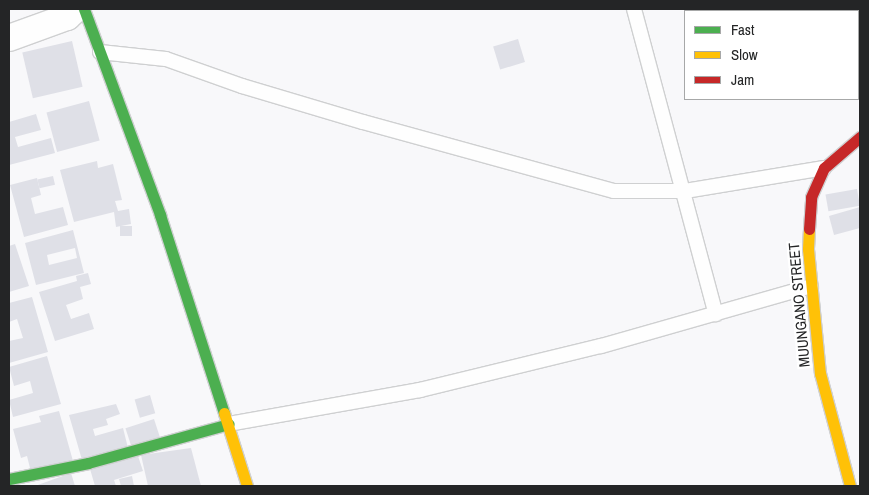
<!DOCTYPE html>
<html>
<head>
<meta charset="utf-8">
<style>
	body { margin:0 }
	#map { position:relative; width:869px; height:495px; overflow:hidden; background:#f8f8fa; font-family:"Archivo Narrow",sans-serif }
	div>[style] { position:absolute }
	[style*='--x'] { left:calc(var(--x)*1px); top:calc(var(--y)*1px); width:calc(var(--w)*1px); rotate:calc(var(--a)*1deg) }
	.building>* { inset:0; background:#dfe0e7; transform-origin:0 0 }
	.roads { filter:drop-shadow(1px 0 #cfd0d1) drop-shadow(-1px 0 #cfd0d1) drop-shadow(0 1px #cfd0d1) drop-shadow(0 -1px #cfd0d1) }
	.lane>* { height:14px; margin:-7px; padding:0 7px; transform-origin:7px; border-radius:7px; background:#fefefe }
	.street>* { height:26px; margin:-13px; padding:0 13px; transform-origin:13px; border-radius:13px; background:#fefefe }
	.fast>* { height:11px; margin:-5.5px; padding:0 5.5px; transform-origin:5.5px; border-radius:5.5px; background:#4caf50 }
	.slow>* { height:11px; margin:-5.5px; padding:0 5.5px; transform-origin:5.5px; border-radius:5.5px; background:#ffc107 }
	.jam>* { height:11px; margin:-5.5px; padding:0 5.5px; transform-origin:5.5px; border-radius:5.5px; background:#c62828 }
	span { translate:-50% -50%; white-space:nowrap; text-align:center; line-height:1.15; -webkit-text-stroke:4.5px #fff; paint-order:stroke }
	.street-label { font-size:15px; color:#242526 }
	.frame { position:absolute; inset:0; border:10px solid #242526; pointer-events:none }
	.legend { position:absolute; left:684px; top:10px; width:175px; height:90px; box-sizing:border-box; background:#fff; border:1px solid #a7a8a8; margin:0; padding:6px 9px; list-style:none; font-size:15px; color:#242526 }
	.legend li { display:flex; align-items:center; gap:10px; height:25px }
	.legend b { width:25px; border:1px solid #a7a8a8 }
</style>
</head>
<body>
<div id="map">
	<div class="building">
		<i style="left:518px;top:39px;width:24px;height:26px;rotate:73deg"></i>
		<i style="left:72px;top:41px;width:47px;height:51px;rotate:77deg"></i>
		<i style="left:89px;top:101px;width:41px;height:44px;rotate:75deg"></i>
		<i style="clip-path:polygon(36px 114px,41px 130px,15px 137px,18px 147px,51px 138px,55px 153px,9px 165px,9px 122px)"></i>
		<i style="clip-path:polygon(97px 161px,98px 168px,113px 164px,122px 200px,115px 201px,118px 211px,129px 209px,131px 224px,116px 227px,114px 212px,74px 222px,60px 170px)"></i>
		<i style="left:53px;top:176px;width:9px;height:16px;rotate:77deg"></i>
		<i style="clip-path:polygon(37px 178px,41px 195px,31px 198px,35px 214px,63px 207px,68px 225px,24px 237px,10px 185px)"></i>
		<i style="left:857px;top:189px;width:17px;height:32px;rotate:80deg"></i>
		<i style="clip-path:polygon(860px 207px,860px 228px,834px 235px,829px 216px)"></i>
		<i style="left:132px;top:226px;width:10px;height:12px;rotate:90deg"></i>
		<i style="clip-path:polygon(evenodd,73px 230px,84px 273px,36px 285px,25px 243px,73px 230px,75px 248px,77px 258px,49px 265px,47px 255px,75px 248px)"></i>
		<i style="clip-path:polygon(15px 244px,29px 286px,9px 292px,9px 246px)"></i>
		<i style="clip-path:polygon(88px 273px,91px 284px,80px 287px,83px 299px,66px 305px,71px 319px,89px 313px,94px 329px,55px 341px,39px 292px,77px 281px,76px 276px)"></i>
		<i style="clip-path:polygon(32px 297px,48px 352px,9px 363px,9px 341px,23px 338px,17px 319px,9px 322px,9px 303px)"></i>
		<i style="clip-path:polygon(47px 356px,61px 404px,13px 417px,9px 400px,33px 393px,30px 381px,14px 386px,9px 367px)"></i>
		<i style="left:150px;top:395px;width:19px;height:16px;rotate:74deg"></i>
		<i style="clip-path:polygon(116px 404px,120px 414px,106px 419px,108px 425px,93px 429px,95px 436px,123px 428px,128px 448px,82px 460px,69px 415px)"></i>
		<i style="clip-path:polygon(59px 411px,73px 461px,31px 472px,27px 456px,21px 458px,13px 429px,41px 422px,39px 416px)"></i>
		<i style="left:154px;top:419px;width:19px;height:30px;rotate:72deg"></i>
		<i style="clip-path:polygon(191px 448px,201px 486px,148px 486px,141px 455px)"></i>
		<i style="clip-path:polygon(138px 456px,143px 471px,114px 480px,116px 486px,95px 486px,90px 469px)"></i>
		<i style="clip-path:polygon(71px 473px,75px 486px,35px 486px)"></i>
		<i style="clip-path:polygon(132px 476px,134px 486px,121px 486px,119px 479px)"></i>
	</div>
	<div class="roads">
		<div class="lane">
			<i style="--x:634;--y:9;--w:316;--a:75"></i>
			<i style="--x:100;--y:52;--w:66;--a:6.1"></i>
			<i style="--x:166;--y:59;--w:81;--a:19.6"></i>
			<i style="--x:242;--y:86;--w:126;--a:16.6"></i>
			<i style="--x:363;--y:122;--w:260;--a:15.4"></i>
			<i style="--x:614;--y:191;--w:71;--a:0"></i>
			<i style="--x:685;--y:191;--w:141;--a:-9.4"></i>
			<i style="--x:229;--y:424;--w:194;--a:-10.1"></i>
			<i style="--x:420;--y:390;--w:186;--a:-13.7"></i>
			<i style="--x:601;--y:346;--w:218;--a:-15.9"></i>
		</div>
		<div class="street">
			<i style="--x:9;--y:38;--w:62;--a:-19.9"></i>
			<i style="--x:67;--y:17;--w:12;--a:-42"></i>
		</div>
		<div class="fast">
			<i style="--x:84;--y:9;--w:220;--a:69.7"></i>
			<i style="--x:160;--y:215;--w:208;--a:72.1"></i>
			<i style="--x:9;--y:479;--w:81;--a:-11.4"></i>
			<i style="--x:88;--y:463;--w:146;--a:-15.5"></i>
		</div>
		<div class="slow">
			<i style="--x:809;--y:229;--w:20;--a:93"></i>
			<i style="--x:808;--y:249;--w:125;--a:84.5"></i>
			<i style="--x:820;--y:373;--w:117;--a:75.1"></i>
			<i style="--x:224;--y:413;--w:77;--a:72.5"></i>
		</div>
		<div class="jam">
			<i style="--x:809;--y:229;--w:32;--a:-86"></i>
			<i style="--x:811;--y:197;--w:32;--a:-66"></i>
			<i style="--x:824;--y:168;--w:48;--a:-40.7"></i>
		</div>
	</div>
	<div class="street-label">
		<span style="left:799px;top:305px;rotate:-95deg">MUUNGANO STREET</span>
	</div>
	<div class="frame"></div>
	<ul class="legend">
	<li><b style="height:6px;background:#4caf50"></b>Fast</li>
	<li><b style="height:6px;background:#ffc107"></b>Slow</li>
	<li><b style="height:6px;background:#c62828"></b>Jam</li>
	</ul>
</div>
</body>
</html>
